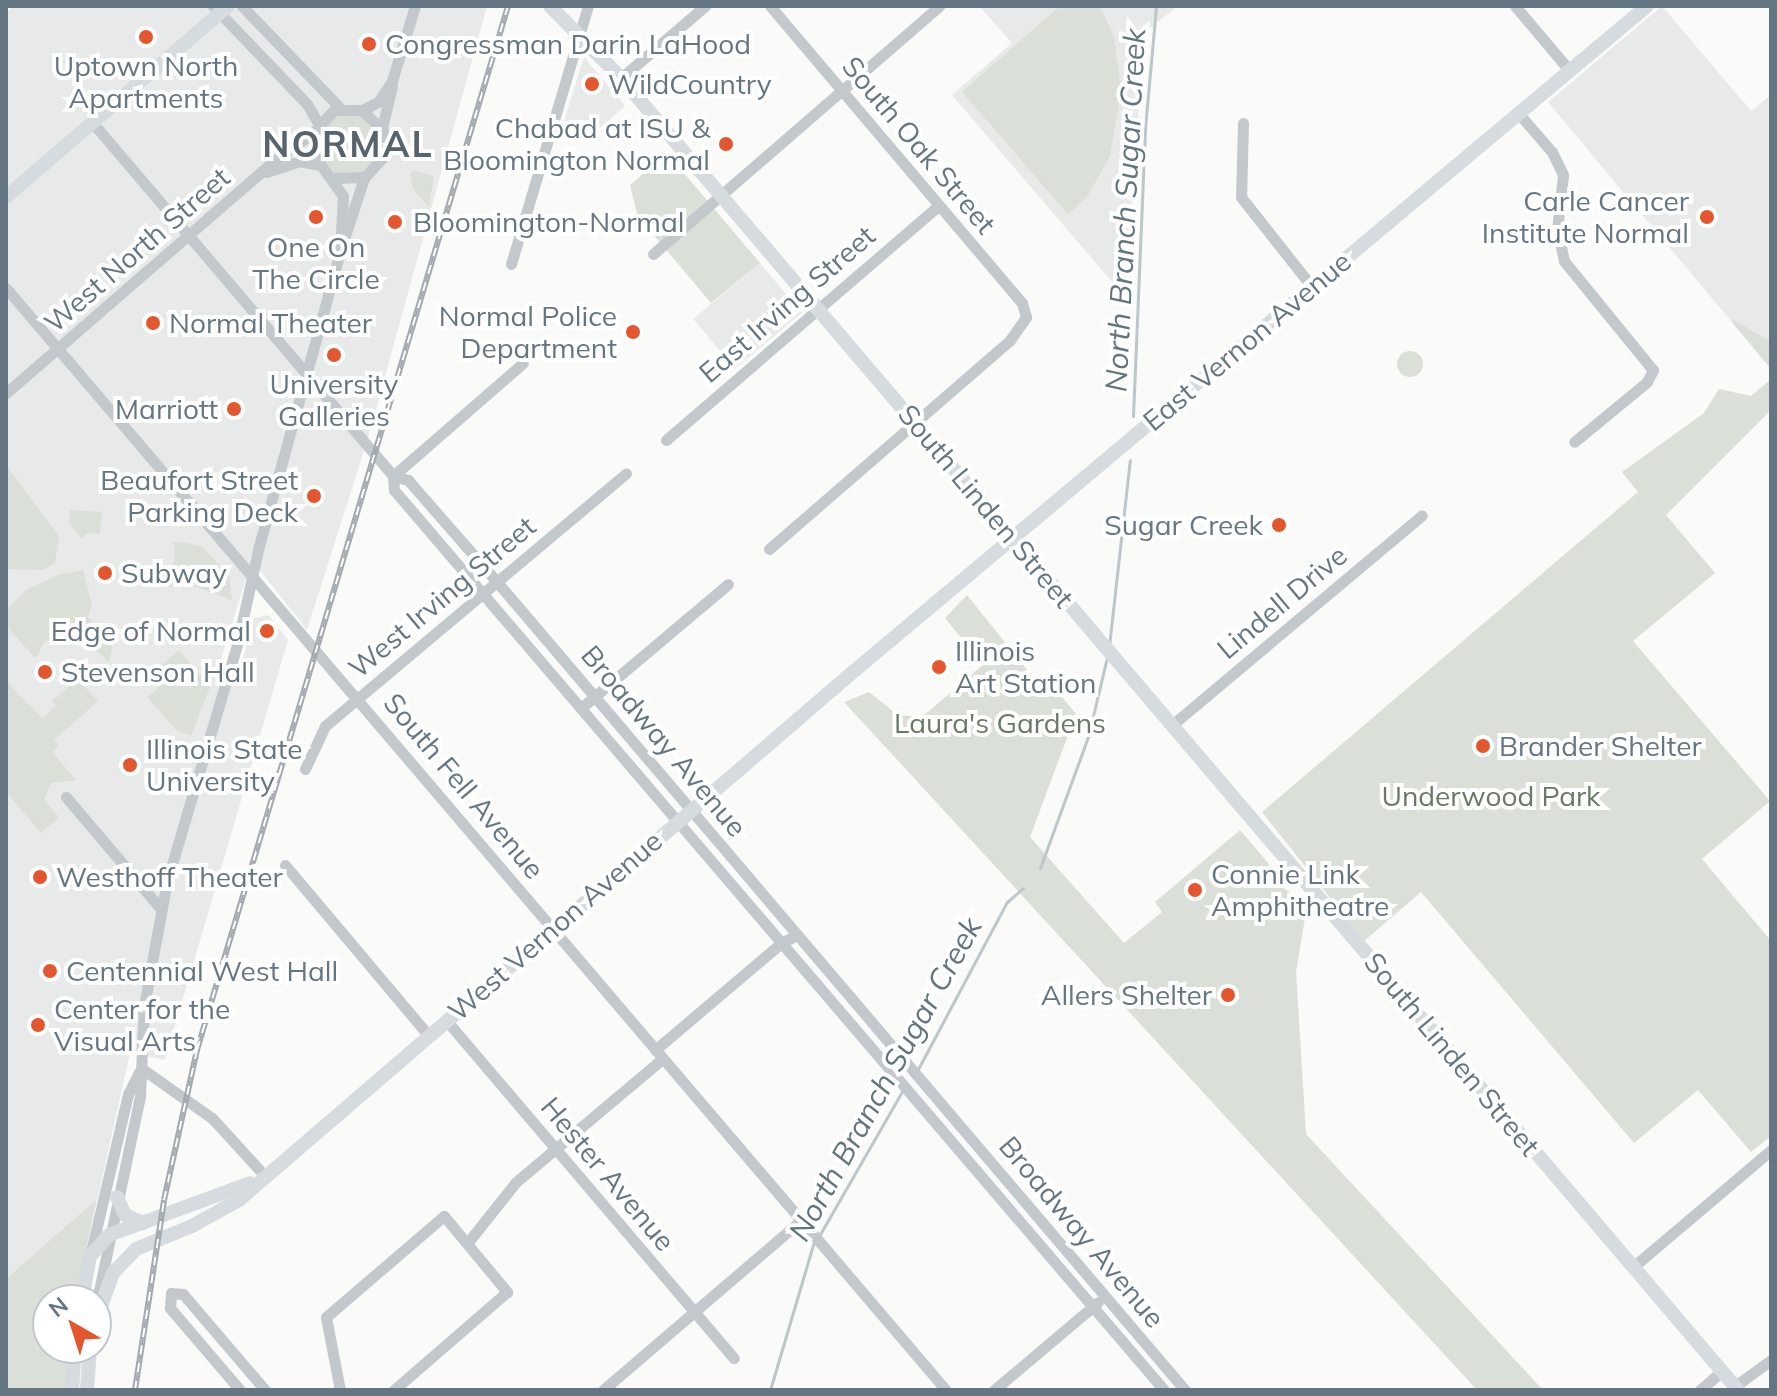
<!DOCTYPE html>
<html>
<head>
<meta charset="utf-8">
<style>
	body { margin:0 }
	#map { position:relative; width:1777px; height:1396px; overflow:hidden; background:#fafaf8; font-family:Mulish,sans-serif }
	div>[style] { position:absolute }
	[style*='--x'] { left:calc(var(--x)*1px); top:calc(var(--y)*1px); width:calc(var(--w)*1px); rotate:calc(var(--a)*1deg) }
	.built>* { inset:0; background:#e8e9e9; transform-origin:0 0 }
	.green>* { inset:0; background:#dadfd7 }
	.round { border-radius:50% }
	.stream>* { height:3px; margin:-1.5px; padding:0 1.5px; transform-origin:1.5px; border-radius:1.5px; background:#bbc7cb }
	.minor>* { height:11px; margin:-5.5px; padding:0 5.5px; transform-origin:5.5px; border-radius:5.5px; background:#c3c8cc }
	.major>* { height:14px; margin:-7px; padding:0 7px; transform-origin:7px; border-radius:7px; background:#d6dbdf }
	.rail>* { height:6px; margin-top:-3px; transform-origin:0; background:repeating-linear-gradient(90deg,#fff 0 9px,#a2aab0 0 18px); box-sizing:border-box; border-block:2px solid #a2aab0 }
	.dots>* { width:22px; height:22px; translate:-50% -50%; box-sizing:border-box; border:4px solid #fff; border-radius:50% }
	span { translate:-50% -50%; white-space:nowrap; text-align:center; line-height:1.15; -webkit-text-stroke:8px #fff; paint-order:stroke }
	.poi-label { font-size:28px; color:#657683 }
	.left { translate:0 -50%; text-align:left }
	.right { translate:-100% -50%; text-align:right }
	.street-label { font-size:28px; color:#657683 }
	.park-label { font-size:28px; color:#687a64 }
	.water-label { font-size:30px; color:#60757c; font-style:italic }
	.district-label { font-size:36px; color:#57646e; font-weight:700; letter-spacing:2px }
	.frame { position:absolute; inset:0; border:8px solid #657683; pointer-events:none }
	.north { position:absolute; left:32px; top:1284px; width:80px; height:80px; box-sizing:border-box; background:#fff; border:2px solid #c1c8cd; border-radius:50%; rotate:321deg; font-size:22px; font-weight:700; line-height:32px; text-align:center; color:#657683 }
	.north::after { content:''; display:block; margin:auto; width:28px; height:36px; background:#e4572e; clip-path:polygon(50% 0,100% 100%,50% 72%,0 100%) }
</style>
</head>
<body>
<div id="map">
	<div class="built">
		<i style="clip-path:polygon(14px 6px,487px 6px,368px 438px,307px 630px,252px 560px,215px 678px,236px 684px,254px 618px,268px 615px,288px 640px,165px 1060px,130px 1053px,77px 1291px,48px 1300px,48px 1348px,6px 1390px,6px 12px)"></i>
		<i style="clip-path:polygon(979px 6px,1178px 6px,1144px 33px,1125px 297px,952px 95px,1012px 43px)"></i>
		<i style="clip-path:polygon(1662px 6px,1751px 111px,1771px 95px,1771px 369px,1548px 102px)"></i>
		<i style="clip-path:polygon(584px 57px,625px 106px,594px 133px,564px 121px)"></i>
		<i style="left:760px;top:263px;width:65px;height:87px;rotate:50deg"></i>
	</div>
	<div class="green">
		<i style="clip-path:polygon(1060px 6px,1100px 6px,1114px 37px,1121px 90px,1110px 156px,1087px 197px,1068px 214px,962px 92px)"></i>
		<i class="round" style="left:317px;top:114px;width:62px;height:62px"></i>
		<i style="clip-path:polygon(667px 153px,760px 263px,711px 303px,652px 233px,654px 226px,637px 214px,630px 185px)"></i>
		<i style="clip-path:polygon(414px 171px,434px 176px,429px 207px,413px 189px,410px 174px)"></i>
		<i style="clip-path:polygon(1734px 320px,1771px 342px,1771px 369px,1732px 322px)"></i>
		<i class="round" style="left:1397px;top:351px;width:26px;height:26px"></i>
		<i style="clip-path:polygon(1771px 379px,1771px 410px,1666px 515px,1715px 573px,1633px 641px,1770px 801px,1702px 859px,1771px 941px,1771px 1136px,1751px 1152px,1698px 1090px,1634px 1143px,1421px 892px,1364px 941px,1262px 812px,1638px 492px,1622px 472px,1704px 413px,1719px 389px,1751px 396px)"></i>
		<i style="clip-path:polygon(6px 465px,59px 536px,55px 563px,44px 570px,6px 569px)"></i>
		<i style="clip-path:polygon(70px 510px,102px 512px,100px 534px,86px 533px,82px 539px,69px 523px)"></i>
		<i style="clip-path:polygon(180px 542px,202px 546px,229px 577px,232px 600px,179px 581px,170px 588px,165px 582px,172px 584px,175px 546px,171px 543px)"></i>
		<i style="clip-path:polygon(83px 570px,92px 605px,88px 617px,112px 646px,109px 662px,75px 632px,45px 642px,35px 658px,6px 625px,6px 610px,26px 590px,58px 575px)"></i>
		<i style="clip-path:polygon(967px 595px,1045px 692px,1053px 686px,1076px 714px,1030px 837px,1124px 943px,1162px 912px,1155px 902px,1240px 830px,1269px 864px,1270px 878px,1307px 906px,1296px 972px,1306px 1134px,1543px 1390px,1477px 1390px,844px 702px,869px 692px,898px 715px,922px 717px,983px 665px,945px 618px)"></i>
		<i style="clip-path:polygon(179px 650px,210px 687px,191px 736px,177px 731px,147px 697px,163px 684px,154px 672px)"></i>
		<i style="clip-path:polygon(77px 679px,98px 701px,54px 740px,58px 746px,52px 752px,76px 780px,51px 783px,44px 800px,59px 817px,41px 833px,6px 792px,6px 681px,42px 718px,56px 706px,52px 701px)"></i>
		<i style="clip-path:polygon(96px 1200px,76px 1300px,48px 1300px,48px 1348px,69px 1348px,66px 1390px,6px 1390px,6px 1279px)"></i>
	</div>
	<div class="stream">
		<i style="--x:1133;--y:416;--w:288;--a:-87.6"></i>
		<i style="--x:1145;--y:128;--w:122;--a:-84.8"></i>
		<i style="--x:1109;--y:646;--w:187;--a:-83.6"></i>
		<i style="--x:1040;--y:868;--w:140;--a:-69.9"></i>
		<i style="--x:1088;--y:737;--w:82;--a:-76.6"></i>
		<i style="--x:917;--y:1071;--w:191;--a:-62"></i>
		<i style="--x:1007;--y:902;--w:21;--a:-41"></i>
		<i style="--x:819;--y:1236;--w:168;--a:-60.1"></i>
		<i style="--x:770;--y:1390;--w:155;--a:-73.5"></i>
	</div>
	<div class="minor">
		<i style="--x:213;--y:6;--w:136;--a:46.2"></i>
		<i style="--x:307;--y:104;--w:22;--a:60"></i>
		<i style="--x:242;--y:6;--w:143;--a:46.1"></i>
		<i style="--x:1515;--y:6;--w:85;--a:49.8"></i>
		<i style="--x:621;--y:78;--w:111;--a:-40.6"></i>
		<i style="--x:362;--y:110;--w:18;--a:-27"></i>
		<i style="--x:378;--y:102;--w:25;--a:-56"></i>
		<i style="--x:392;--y:81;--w:78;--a:-73"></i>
		<i style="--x:1519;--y:114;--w:50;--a:49"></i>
		<i style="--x:1552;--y:152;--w:25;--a:64"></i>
		<i style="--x:1563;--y:175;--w:55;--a:96.2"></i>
		<i style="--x:1557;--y:230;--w:32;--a:77"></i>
		<i style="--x:1564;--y:261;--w:141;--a:50.8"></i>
		<i style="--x:1653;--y:370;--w:13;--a:117"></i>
		<i style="--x:1647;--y:382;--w:94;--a:140.6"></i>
		<i style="--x:92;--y:122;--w:465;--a:49.6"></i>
		<i style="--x:393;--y:476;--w:14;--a:86"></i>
		<i style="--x:394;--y:490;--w:1184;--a:49.45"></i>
		<i style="--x:1243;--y:123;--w:74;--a:91.5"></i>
		<i style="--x:1241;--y:197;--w:115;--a:51.7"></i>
		<i style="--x:382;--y:128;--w:43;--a:-76.6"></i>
		<i style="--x:266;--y:172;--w:35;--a:-18"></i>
		<i style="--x:299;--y:161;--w:20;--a:11"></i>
		<i style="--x:340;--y:251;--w:77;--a:-71.8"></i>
		<i style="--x:653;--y:254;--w:379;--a:-40.9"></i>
		<i style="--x:511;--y:264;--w:269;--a:-73.4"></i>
		<i style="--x:6;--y:288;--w:1448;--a:49.54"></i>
		<i style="--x:6;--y:393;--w:349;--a:-40.9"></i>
		<i style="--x:270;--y:164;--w:54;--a:-36"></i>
		<i style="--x:666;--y:440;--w:360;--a:-40.7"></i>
		<i style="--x:393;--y:476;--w:16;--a:15"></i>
		<i style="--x:408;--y:480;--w:135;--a:48.9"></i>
		<i style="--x:497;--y:582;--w:1061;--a:49.59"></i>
		<i style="--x:393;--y:476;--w:172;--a:-41"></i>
		<i style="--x:769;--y:549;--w:319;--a:-40.9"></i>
		<i style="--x:1010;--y:340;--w:28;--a:-55"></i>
		<i style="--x:1026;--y:317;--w:15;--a:-106"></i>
		<i style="--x:1022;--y:303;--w:390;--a:-130.3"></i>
		<i style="--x:581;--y:708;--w:192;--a:-40.1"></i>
		<i style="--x:1172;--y:725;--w:326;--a:-40"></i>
		<i style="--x:305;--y:769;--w:47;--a:-65.1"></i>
		<i style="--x:325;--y:726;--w:393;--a:-40"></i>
		<i style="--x:66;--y:797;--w:147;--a:49.7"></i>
		<i style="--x:285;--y:865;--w:222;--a:49.9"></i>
		<i style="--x:446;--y:1020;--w:444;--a:49.6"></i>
		<i style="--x:655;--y:1050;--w:165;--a:-40.3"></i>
		<i style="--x:781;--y:943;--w:18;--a:-27"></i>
		<i style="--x:141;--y:1068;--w:87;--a:35.2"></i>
		<i style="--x:212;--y:1118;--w:77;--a:47.6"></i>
		<i style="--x:469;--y:1241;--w:75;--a:-51.5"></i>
		<i style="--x:516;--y:1182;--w:191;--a:-40.1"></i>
		<i style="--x:90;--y:1256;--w:166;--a:-76.8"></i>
		<i style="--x:128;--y:1094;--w:25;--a:-63"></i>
		<i style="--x:1633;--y:1267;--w:181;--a:-40.3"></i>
		<i style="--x:96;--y:1305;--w:214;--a:-78.1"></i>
		<i style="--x:140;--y:1096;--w:90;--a:-87.5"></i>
		<i style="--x:144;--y:1006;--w:127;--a:-79.6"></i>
		<i style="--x:167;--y:881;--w:246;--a:-73.5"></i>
		<i style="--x:237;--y:645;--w:101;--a:-77.5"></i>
		<i style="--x:259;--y:546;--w:306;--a:-74.6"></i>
		<i style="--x:340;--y:251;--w:55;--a:-86.9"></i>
		<i style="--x:343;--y:196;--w:52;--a:-125.5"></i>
		<i style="--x:313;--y:154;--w:22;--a:-87"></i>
		<i style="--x:314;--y:132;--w:30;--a:-48"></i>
		<i style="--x:334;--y:110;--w:28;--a:0"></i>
		<i style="--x:362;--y:110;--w:30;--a:45"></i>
		<i style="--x:383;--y:131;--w:27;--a:92"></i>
		<i style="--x:382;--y:158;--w:25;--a:132"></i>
		<i style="--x:365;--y:177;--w:32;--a:178"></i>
		<i style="--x:1735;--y:1386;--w:44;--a:-35.8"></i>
		<i style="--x:240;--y:1390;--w:108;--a:-130.5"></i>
		<i style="--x:170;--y:1308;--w:15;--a:-86"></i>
		<i style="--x:171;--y:1293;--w:12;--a:5"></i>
		<i style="--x:183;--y:1294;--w:126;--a:49.5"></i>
		<i style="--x:340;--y:1390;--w:74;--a:-100.9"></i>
		<i style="--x:326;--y:1317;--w:155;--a:-40.6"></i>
		<i style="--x:444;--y:1216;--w:99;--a:50.3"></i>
		<i style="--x:507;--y:1292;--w:150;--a:139.1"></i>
		<i style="--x:603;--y:1390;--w:261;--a:-40.6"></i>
		<i style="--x:994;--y:1390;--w:136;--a:-40.2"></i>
		<i style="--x:1700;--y:1390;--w:29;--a:-41"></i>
	</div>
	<div class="major">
		<i style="--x:550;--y:6;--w:101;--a:45.4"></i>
		<i style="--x:621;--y:78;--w:1723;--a:49.59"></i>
		<i style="--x:6;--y:197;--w:293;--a:-40.7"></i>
		<i style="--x:117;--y:1197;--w:20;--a:66"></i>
		<i style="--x:125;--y:1215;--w:20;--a:24"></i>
		<i style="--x:82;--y:1300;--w:45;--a:-79.7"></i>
		<i style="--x:90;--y:1256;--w:28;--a:-48"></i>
		<i style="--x:109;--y:1235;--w:150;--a:-20.2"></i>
		<i style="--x:96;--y:1320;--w:50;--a:-70.1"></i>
		<i style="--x:113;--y:1273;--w:33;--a:-46"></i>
		<i style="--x:136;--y:1249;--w:61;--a:-22.3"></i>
		<i style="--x:192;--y:1226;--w:54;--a:-29"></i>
		<i style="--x:239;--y:1200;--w:802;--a:-40.7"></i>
		<i style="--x:847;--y:677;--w:1044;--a:-39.99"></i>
		<i style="--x:72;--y:1390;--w:42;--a:-85.9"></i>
		<i style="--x:87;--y:1390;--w:42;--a:-85.9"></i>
	</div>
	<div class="rail">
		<i style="--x:135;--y:1390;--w:192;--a:-81.3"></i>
		<i style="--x:164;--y:1200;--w:154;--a:-77.6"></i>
		<i style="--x:197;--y:1050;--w:1089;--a:-73.41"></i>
	</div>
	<div class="dots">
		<i style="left:146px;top:37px;background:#e4572e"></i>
		<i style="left:369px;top:44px;background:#e4572e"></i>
		<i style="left:592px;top:84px;background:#e4572e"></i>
		<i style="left:726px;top:144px;background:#e4572e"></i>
		<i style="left:316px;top:217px;background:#e4572e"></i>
		<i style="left:1707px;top:217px;background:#e4572e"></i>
		<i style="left:395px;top:222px;background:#e4572e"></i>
		<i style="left:153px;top:323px;background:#e4572e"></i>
		<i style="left:633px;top:332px;background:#e4572e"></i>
		<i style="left:334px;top:355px;background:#e4572e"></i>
		<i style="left:234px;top:409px;background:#e4572e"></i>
		<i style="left:314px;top:496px;background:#e4572e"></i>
		<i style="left:1279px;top:525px;background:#e4572e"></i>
		<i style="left:105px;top:573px;background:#e4572e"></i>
		<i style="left:267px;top:631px;background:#e4572e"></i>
		<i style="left:939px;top:667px;background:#e4572e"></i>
		<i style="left:45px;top:672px;background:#e4572e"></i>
		<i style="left:1483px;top:746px;background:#e4572e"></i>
		<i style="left:130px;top:765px;background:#e4572e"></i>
		<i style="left:40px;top:877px;background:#e4572e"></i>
		<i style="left:1195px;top:890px;background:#e4572e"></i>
		<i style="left:50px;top:971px;background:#e4572e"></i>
		<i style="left:1228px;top:995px;background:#e4572e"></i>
		<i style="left:38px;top:1025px;background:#e4572e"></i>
	</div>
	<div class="poi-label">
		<span class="left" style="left:385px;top:44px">Congressman Darin LaHood</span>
		<span style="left:146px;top:82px">Uptown North<br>Apartments</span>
		<span class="left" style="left:608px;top:84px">WildCountry</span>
		<span class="right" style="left:710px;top:144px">Chabad at ISU &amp;<br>Bloomington Normal</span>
		<span class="right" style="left:1689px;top:217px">Carle Cancer<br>Institute Normal</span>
		<span class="left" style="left:413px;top:222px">Bloomington-Normal</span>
		<span style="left:316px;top:263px">One On<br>The Circle</span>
		<span class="right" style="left:617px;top:332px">Normal Police<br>Department</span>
		<span class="left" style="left:169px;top:323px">Normal Theater</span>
		<span style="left:334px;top:400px">University<br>Galleries</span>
		<span class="right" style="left:218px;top:409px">Marriott</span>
		<span class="right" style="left:298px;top:496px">Beaufort Street<br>Parking Deck</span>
		<span class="right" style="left:1263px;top:525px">Sugar Creek</span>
		<span class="left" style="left:121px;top:573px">Subway</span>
		<span class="right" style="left:251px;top:631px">Edge of Normal</span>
		<span class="left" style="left:955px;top:667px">Illinois<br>Art Station</span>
		<span class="left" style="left:61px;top:672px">Stevenson Hall</span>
		<span class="left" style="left:1499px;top:746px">Brander Shelter</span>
		<span class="left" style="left:146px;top:765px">Illinois State<br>University</span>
		<span class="left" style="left:1211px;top:890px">Connie Link<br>Amphitheatre</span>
		<span class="left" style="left:56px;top:877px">Westhoff Theater</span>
		<span class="left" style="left:66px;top:971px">Centennial West Hall</span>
		<span class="right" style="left:1212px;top:995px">Allers Shelter</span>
		<span class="left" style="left:54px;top:1025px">Center for the<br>Visual Arts</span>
	</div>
	<div class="street-label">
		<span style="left:919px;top:145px;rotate:50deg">South Oak Street</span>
		<span style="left:137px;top:250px;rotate:-41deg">West North Street</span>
		<span style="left:787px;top:304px;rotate:-41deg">East Irving Street</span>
		<span style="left:1247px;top:341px;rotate:-40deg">East Vernon Avenue</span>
		<span style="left:986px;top:506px;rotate:50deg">South Linden Street</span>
		<span style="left:442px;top:597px;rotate:-40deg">West Irving Street</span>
		<span style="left:1282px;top:602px;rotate:-40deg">Lindell Drive</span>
		<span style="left:664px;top:741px;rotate:50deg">Broadway Avenue</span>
		<span style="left:464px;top:786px;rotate:50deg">South Fell Avenue</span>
		<span style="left:555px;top:926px;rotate:-41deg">West Vernon Avenue</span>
		<span style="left:1452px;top:1054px;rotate:50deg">South Linden Street</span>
		<span style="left:608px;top:1174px;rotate:50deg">Hester Avenue</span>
		<span style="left:1082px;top:1232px;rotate:50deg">Broadway Avenue</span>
	</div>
	<div class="park-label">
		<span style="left:1000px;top:723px">Laura's Gardens</span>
		<span style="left:1491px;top:796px">Underwood Park</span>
	</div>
	<div class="water-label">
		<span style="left:1125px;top:210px;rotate:-87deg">North Branch Sugar Creek</span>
		<span style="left:885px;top:1079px;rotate:-61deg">North Branch Sugar Creek</span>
	</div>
	<div class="district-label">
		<span style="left:348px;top:144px">NORMAL</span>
	</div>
	<div class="frame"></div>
	<div class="north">N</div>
</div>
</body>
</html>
